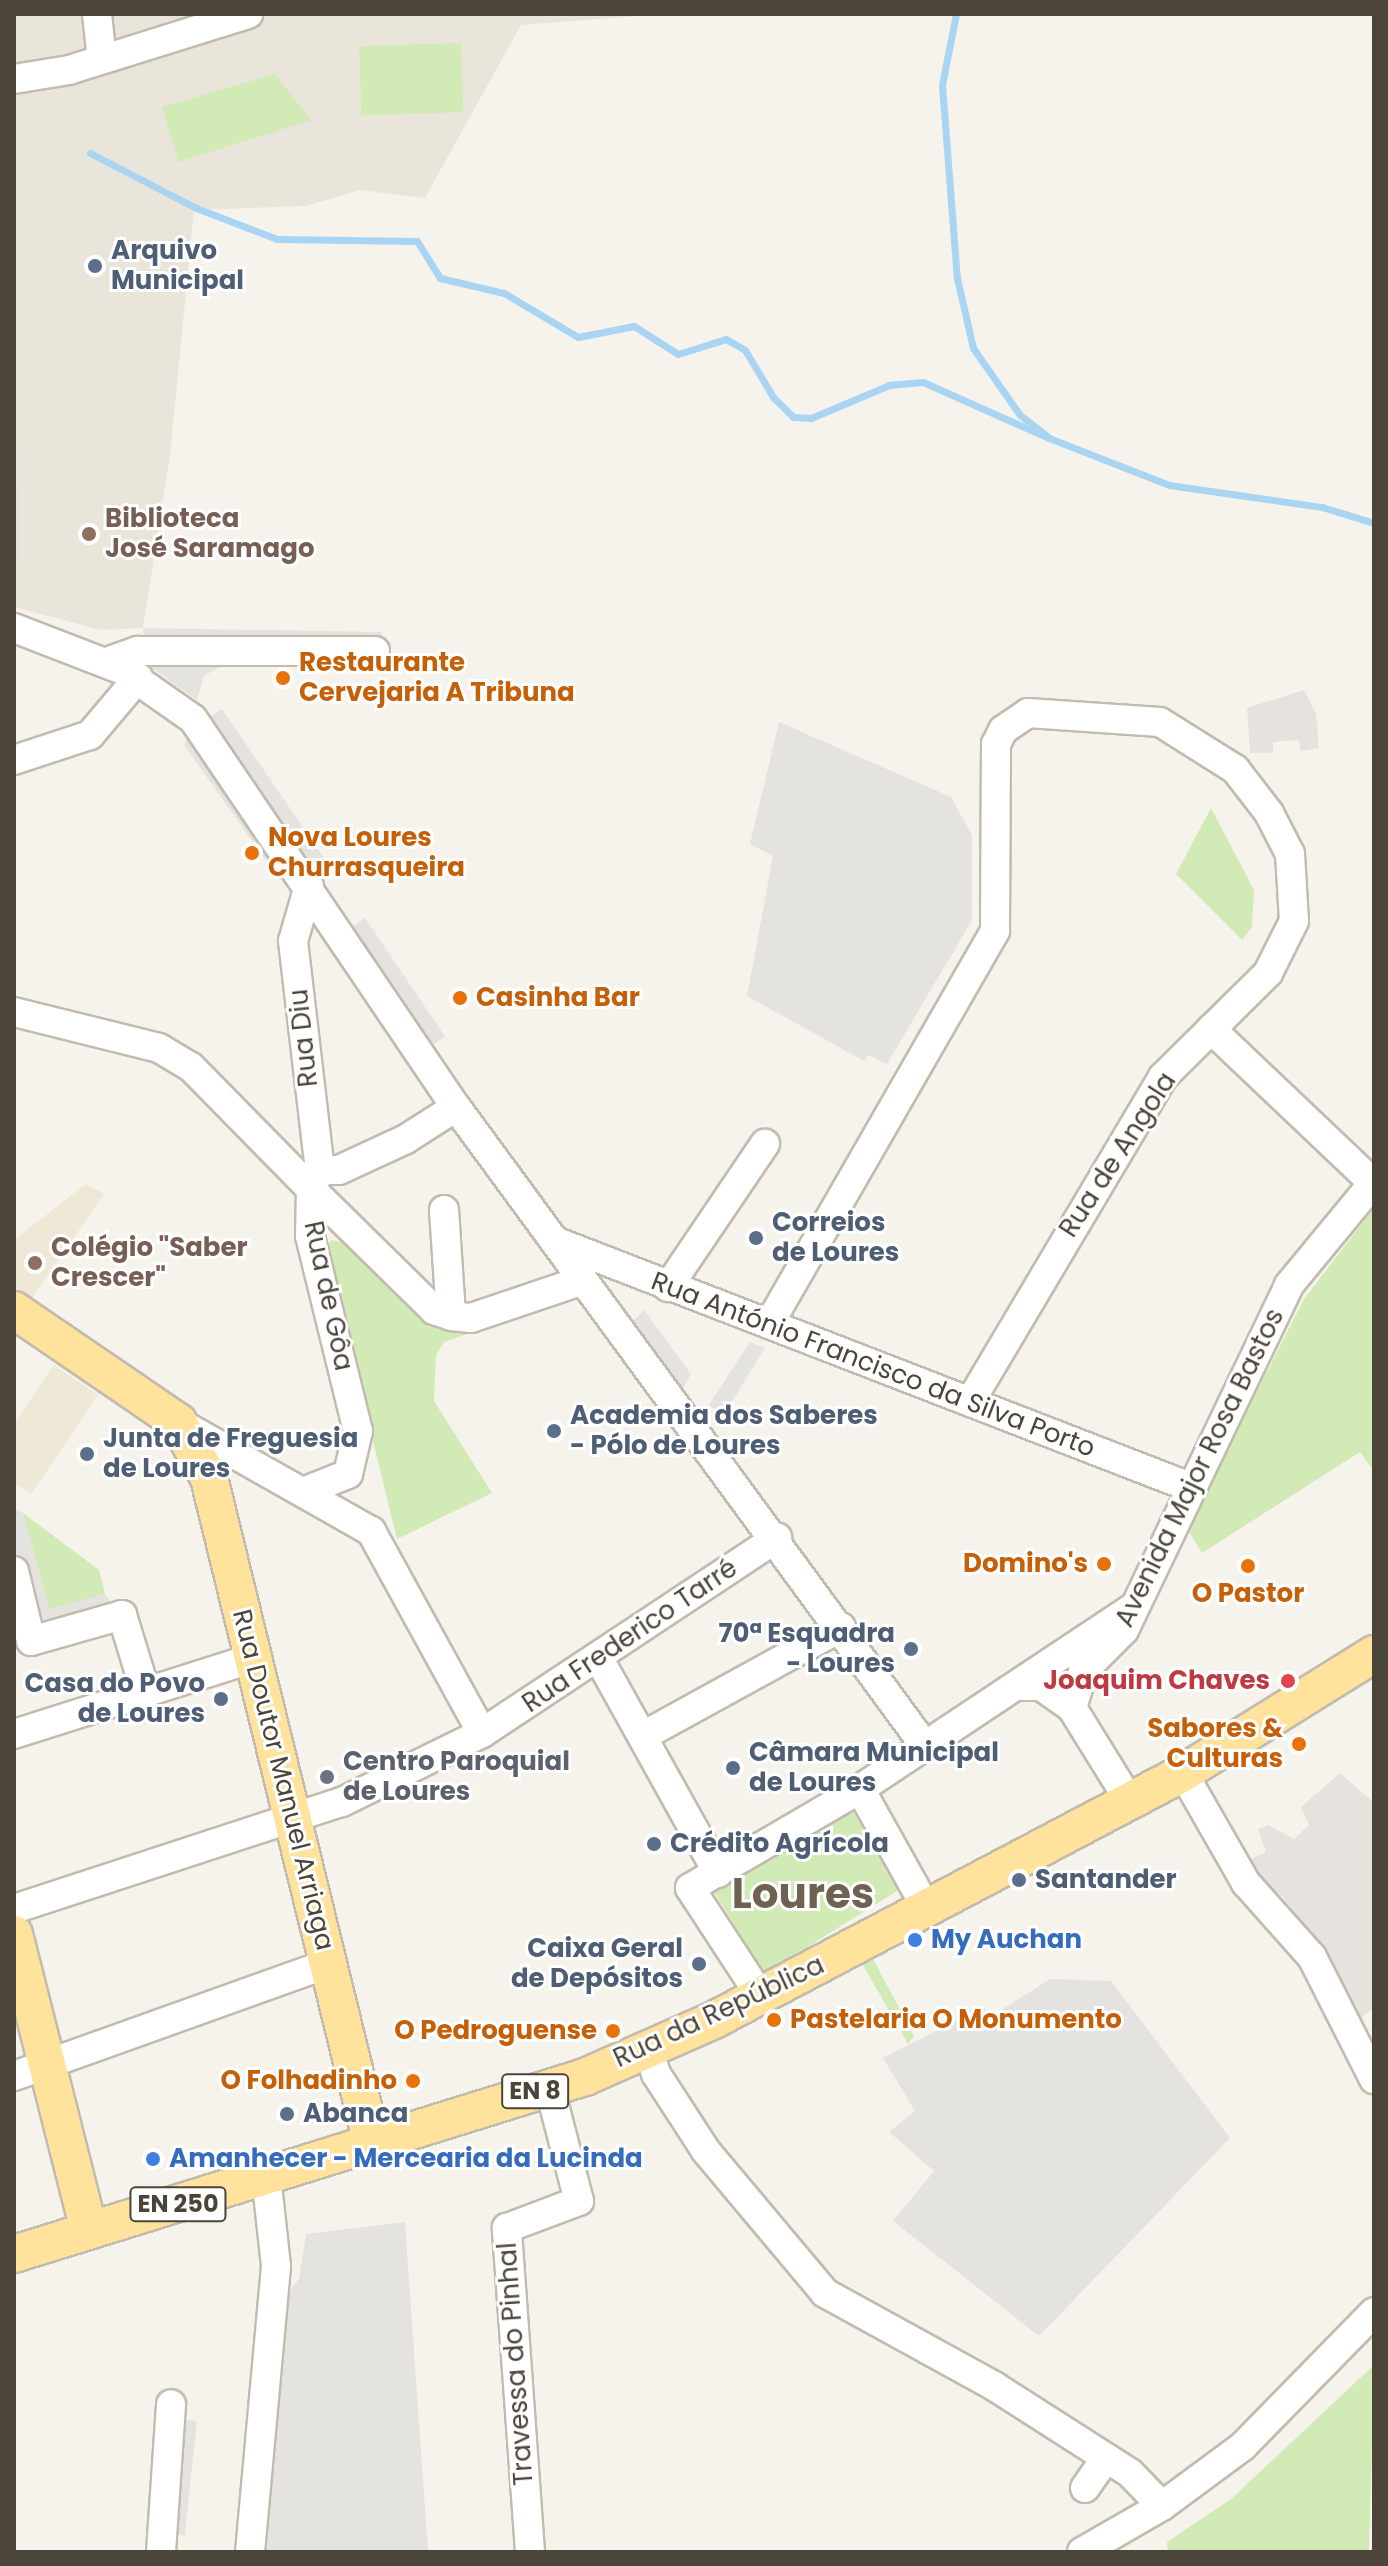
<!DOCTYPE html>
<html>
<head>
<meta charset="utf-8">
<style>
	body { margin:0 }
	#map { position:relative; width:1388px; height:2566px; overflow:hidden; background:#f6f3ec; font-family:Poppins,sans-serif }
	div>[style] { position:absolute }
	[style*='--x'] { left:calc(var(--x)*1px); top:calc(var(--y)*1px); width:calc(var(--w)*1px); rotate:calc(var(--a)*1deg) }
	.residential>* { inset:0; background:#eae5da }
	.industrial>* { inset:0; background:#e6e2dd }
	.education>* { inset:0; background:#efe8d6 }
	.green>* { inset:0; background:#d2eab5; transform-origin:0 0 }
	.parking>* { inset:0; background:#e5e3e0; transform-origin:0 0 }
	.stream>* { height:7px; margin:-3.5px; padding:0 3.5px; transform-origin:3.5px; border-radius:3.5px; background:#a9d4f2 }
	.roads { filter:drop-shadow(2px 0 #c2bbae) drop-shadow(-2px 0 #c2bbae) drop-shadow(0 2px #c2bbae) drop-shadow(0 -2px #c2bbae) }
	.minor>* { height:28px; margin:-14px; padding:0 14px; transform-origin:14px; border-radius:14px; background:#fff }
	.major>* { height:36px; margin:-18px; padding:0 18px; transform-origin:18px; border-radius:18px; background:#ffe39c }
	.dots>* { width:22px; height:22px; translate:-50% -50%; box-sizing:border-box; border:4px solid #fff; border-radius:50% }
	span { translate:-50% -50%; white-space:nowrap; text-align:center; line-height:1.15; -webkit-text-stroke:6px #fff; paint-order:stroke }
	.shield-label span { padding:2px 6px; background:#fff; border:2px solid; border-radius:6px; -webkit-text-stroke-width:0 }
	.shield-label { font-size:24px; color:#4b4439; font-weight:700 }
	.service-label { font-size:26px; color:#4e5e75; font-weight:700 }
	.left { translate:0 -50%; text-align:left }
	.right { translate:-100% -50%; text-align:right }
	.education-label { font-size:26px; color:#785e54; font-weight:700 }
	.food-label { font-size:26px; color:#c56008; font-weight:700 }
	.street-label { font-size:26px; color:#4b4439 }
	.health-label { font-size:26px; color:#be3a42; font-weight:700 }
	.worship-label { font-size:26px; color:#5b616d; font-weight:700 }
	.shop-label { font-size:26px; color:#366cbe; font-weight:700 }
	.town-label { font-size:42px; color:#6e6250; font-weight:700 }
	.frame { position:absolute; inset:0; border:16px solid #4b4439; pointer-events:none }
</style>
</head>
<body>
<div id="map">
	<div class="residential">
		<i style="clip-path:polygon(14px 14px,664px 14px,521px 25px,425px 198px,360px 190px,306px 206px,194px 210px,170px 455px,143px 628px,101px 630px,14px 607px)"></i>
	</div>
	<div class="industrial">
		<i style="clip-path:polygon(1304px 690px,1316px 713px,1319px 748px,1301px 751px,1299px 740px,1273px 742px,1273px 753px,1250px 753px,1247px 708px)"></i>
		<i style="clip-path:polygon(1340px 1773px,1374px 1803px,1374px 2008px,1359px 2019px,1320px 1945px,1282px 1896px,1240px 1864px,1266px 1852px,1258px 1829px,1268px 1825px,1294px 1839px,1309px 1825px,1301px 1807px)"></i>
	</div>
	<div class="education">
		<i style="clip-path:polygon(86px 1184px,104px 1194px,32px 1298px,14px 1286px,14px 1240px)"></i>
		<i style="clip-path:polygon(54px 1365px,98px 1395px,31px 1494px,14px 1483px,14px 1423px)"></i>
	</div>
	<div class="green">
		<i style="left:461px;top:43px;width:69px;height:102px;rotate:88deg"></i>
		<i style="clip-path:polygon(275px 74px,311px 120px,179px 162px,162px 107px)"></i>
		<i style="clip-path:polygon(1211px 808px,1254px 890px,1252px 927px,1242px 940px,1176px 874px)"></i>
		<i style="clip-path:polygon(1374px 1208px,1374px 1471px,1360px 1452px,1202px 1553px,1187px 1529px,1304px 1299px)"></i>
		<i style="clip-path:polygon(331px 1240px,342px 1242px,411px 1311px,468px 1334px,444px 1342px,436px 1355px,434px 1401px,492px 1493px,397px 1539px,326px 1250px)"></i>
		<i style="clip-path:polygon(23px 1513px,99px 1570px,105px 1594px,49px 1610px)"></i>
		<i style="left:850px;top:1806px;width:97px;height:161px;rotate:58deg"></i>
		<i style="clip-path:polygon(872px 1957px,914px 2036px,908px 2044px,862px 1963px)"></i>
		<i style="clip-path:polygon(1374px 2365px,1369px 2552px,1168px 2552px,1167px 2542px,1231px 2499px)"></i>
	</div>
	<div class="parking">
		<i style="clip-path:polygon(14px 271px,20px 559px,14px 559px)"></i>
		<i style="clip-path:polygon(143px 628px,381px 632px,393px 671px,225px 664px,204px 676px,197px 700px,146px 664px)"></i>
		<i style="clip-path:polygon(222px 709px,328px 864px,318px 876px,208px 719px)"></i>
		<i style="clip-path:polygon(779px 722px,951px 797px,972px 835px,972px 920px,887px 1064px,869px 1055px,864px 1061px,747px 996px,773px 856px,750px 844px)"></i>
		<i style="clip-path:polygon(191px 732px,287px 870px,280px 880px,184px 745px)"></i>
		<i style="left:365px;top:918px;width:143px;height:16px;rotate:56deg"></i>
		<i style="clip-path:polygon(644px 1310px,691px 1374px,683px 1388px,633px 1321px)"></i>
		<i style="clip-path:polygon(750px 1342px,765px 1348px,725px 1413px,708px 1406px)"></i>
		<i style="clip-path:polygon(14px 1508px,23px 1513px,49px 1609px,105px 1594px,122px 1615px,31px 1641px,14px 1571px)"></i>
		<i style="clip-path:polygon(1050px 1979px,1111px 1981px,1230px 2138px,1039px 2336px,893px 2221px,934px 2171px,889px 2132px,915px 2111px,883px 2058px,983px 2007px,992px 2016px)"></i>
		<i style="clip-path:polygon(405px 2222px,428px 2552px,259px 2552px,282px 2299px,299px 2279px,306px 2234px)"></i>
		<i style="left:179px;top:2419px;width:18px;height:115px;rotate:6deg"></i>
	</div>
	<div class="stream">
		<i style="--x:956;--y:14;--w:72;--a:101.2"></i>
		<i style="--x:942;--y:85;--w:194;--a:85.6"></i>
		<i style="--x:957;--y:278;--w:72;--a:77.1"></i>
		<i style="--x:973;--y:348;--w:82;--a:55"></i>
		<i style="--x:1020;--y:415;--w:37;--a:38"></i>
		<i style="--x:1049;--y:438;--w:129;--a:21.4"></i>
		<i style="--x:1169;--y:485;--w:155;--a:8.2"></i>
		<i style="--x:1322;--y:507;--w:54;--a:17.1"></i>
		<i style="--x:90;--y:153;--w:119;--a:27.4"></i>
		<i style="--x:196;--y:208;--w:87;--a:20.9"></i>
		<i style="--x:277;--y:239;--w:140;--a:0.8"></i>
		<i style="--x:417;--y:241;--w:44;--a:58.1"></i>
		<i style="--x:440;--y:278;--w:66;--a:13.2"></i>
		<i style="--x:504;--y:293;--w:86;--a:30.7"></i>
		<i style="--x:578;--y:337;--w:57;--a:-11.1"></i>
		<i style="--x:634;--y:326;--w:52;--a:32.5"></i>
		<i style="--x:678;--y:354;--w:50;--a:-17.4"></i>
		<i style="--x:726;--y:339;--w:22;--a:30"></i>
		<i style="--x:745;--y:350;--w:55;--a:59.2"></i>
		<i style="--x:773;--y:397;--w:28;--a:45"></i>
		<i style="--x:793;--y:417;--w:18;--a:3"></i>
		<i style="--x:811;--y:418;--w:85;--a:-22.9"></i>
		<i style="--x:889;--y:385;--w:34;--a:-5"></i>
		<i style="--x:923;--y:382;--w:138;--a:24"></i>
	</div>
	<div class="roads">
		<div class="minor">
			<i style="--x:97;--y:14;--w:45;--a:83.7"></i>
			<i style="--x:14;--y:79;--w:56;--a:-9.3"></i>
			<i style="--x:69;--y:70;--w:188;--a:-17.4"></i>
			<i style="--x:14;--y:628;--w:117;--a:21.1"></i>
			<i style="--x:123;--y:670;--w:85;--a:35"></i>
			<i style="--x:193;--y:719;--w:469;--a:55.9"></i>
			<i style="--x:456;--y:1107;--w:793;--a:53.72"></i>
			<i style="--x:107;--y:662;--w:33;--a:-20"></i>
			<i style="--x:138;--y:651;--w:237;--a:0"></i>
			<i style="--x:14;--y:760;--w:80;--a:-18.2"></i>
			<i style="--x:90;--y:735;--w:75;--a:-49.9"></i>
			<i style="--x:309;--y:886;--w:57;--a:106.2"></i>
			<i style="--x:293;--y:941;--w:231;--a:83.3"></i>
			<i style="--x:320;--y:1170;--w:21;--a:115"></i>
			<i style="--x:311;--y:1189;--w:173;--a:44.5"></i>
			<i style="--x:434;--y:1310;--w:18;--a:19"></i>
			<i style="--x:451;--y:1316;--w:20;--a:6"></i>
			<i style="--x:471;--y:1318;--w:118;--a:-18.7"></i>
			<i style="--x:14;--y:1012;--w:149;--a:13.9"></i>
			<i style="--x:159;--y:1048;--w:37;--a:31"></i>
			<i style="--x:191;--y:1067;--w:171;--a:45.5"></i>
			<i style="--x:311;--y:1189;--w:47;--a:91.2"></i>
			<i style="--x:310;--y:1236;--w:201;--a:76.2"></i>
			<i style="--x:358;--y:1431;--w:44;--a:103.1"></i>
			<i style="--x:348;--y:1474;--w:43;--a:158.2"></i>
			<i style="--x:1211;--y:1029;--w:224;--a:43.5"></i>
			<i style="--x:320;--y:1170;--w:19;--a:0"></i>
			<i style="--x:339;--y:1170;--w:74;--a:-24.8"></i>
			<i style="--x:406;--y:1139;--w:59;--a:-32.6"></i>
			<i style="--x:444;--y:1210;--w:106;--a:86.2"></i>
			<i style="--x:557;--y:1242;--w:679;--a:21.16"></i>
			<i style="--x:668;--y:1287;--w:173;--a:-55.9"></i>
			<i style="--x:769;--y:1324;--w:453;--a:-60.1"></i>
			<i style="--x:995;--y:931;--w:187;--a:-89.7"></i>
			<i style="--x:996;--y:744;--w:16;--a:-63"></i>
			<i style="--x:1003;--y:730;--w:30;--a:-34"></i>
			<i style="--x:1028;--y:713;--w:132;--a:3.9"></i>
			<i style="--x:1160;--y:722;--w:89;--a:32.1"></i>
			<i style="--x:1235;--y:769;--w:56;--a:52.3"></i>
			<i style="--x:1269;--y:813;--w:46;--a:62.9"></i>
			<i style="--x:1290;--y:854;--w:67;--a:86.6"></i>
			<i style="--x:1294;--y:921;--w:58;--a:116.6"></i>
			<i style="--x:1268;--y:973;--w:148;--a:135.3"></i>
			<i style="--x:1163;--y:1077;--w:377;--a:120.7"></i>
			<i style="--x:178;--y:1422;--w:222;--a:29.5"></i>
			<i style="--x:371;--y:1531;--w:230;--a:61.2"></i>
			<i style="--x:14;--y:1571;--w:72;--a:76.3"></i>
			<i style="--x:31;--y:1641;--w:95;--a:-15.9"></i>
			<i style="--x:122;--y:1615;--w:82;--a:72.9"></i>
			<i style="--x:599;--y:1659;--w:245;--a:60.9"></i>
			<i style="--x:1019;--y:1686;--w:22;--a:0"></i>
			<i style="--x:1041;--y:1686;--w:38;--a:35"></i>
			<i style="--x:1072;--y:1708;--w:108;--a:58.2"></i>
			<i style="--x:1072;--y:1708;--w:39;--a:-73"></i>
			<i style="--x:1083;--y:1671;--w:58;--a:-45"></i>
			<i style="--x:1124;--y:1630;--w:382;--a:-64.4"></i>
			<i style="--x:1289;--y:1285;--w:134;--a:-50.5"></i>
			<i style="--x:14;--y:1734;--w:251;--a:-17.6"></i>
			<i style="--x:643;--y:1736;--w:226;--a:-28.8"></i>
			<i style="--x:1183;--y:1773;--w:127;--a:60.2"></i>
			<i style="--x:1246;--y:1883;--w:99;--a:48.3"></i>
			<i style="--x:1312;--y:1957;--w:137;--a:63.1"></i>
			<i style="--x:860;--y:1789;--w:137;--a:60.8"></i>
			<i style="--x:14;--y:1909;--w:345;--a:-18.1"></i>
			<i style="--x:342;--y:1802;--w:156;--a:-26.2"></i>
			<i style="--x:482;--y:1733;--w:354;--a:-33.5"></i>
			<i style="--x:760;--y:1995;--w:128;--a:-123.2"></i>
			<i style="--x:690;--y:1888;--w:197;--a:-30.2"></i>
			<i style="--x:860;--y:1789;--w:325;--a:-33.6"></i>
			<i style="--x:647;--y:2046;--w:29;--a:72"></i>
			<i style="--x:656;--y:2074;--w:92;--a:57"></i>
			<i style="--x:706;--y:2151;--w:185;--a:50"></i>
			<i style="--x:825;--y:2293;--w:193;--a:28.8"></i>
			<i style="--x:994;--y:2386;--w:161;--a:32.6"></i>
			<i style="--x:1130;--y:2473;--w:46;--a:45.9"></i>
			<i style="--x:14;--y:2076;--w:332;--a:-19.7"></i>
			<i style="--x:1085;--y:2488;--w:37;--a:-55"></i>
			<i style="--x:161;--y:2552;--w:148;--a:-86.1"></i>
			<i style="--x:250;--y:2552;--w:287;--a:-84.8"></i>
			<i style="--x:276;--y:2266;--w:91;--a:-96.3"></i>
			<i style="--x:530;--y:2552;--w:325;--a:-94.1"></i>
			<i style="--x:507;--y:2228;--w:77;--a:-20.6"></i>
			<i style="--x:579;--y:2201;--w:119;--a:-104.6"></i>
			<i style="--x:1082;--y:2552;--w:92;--a:-29.9"></i>
			<i style="--x:1162;--y:2506;--w:101;--a:-36.5"></i>
			<i style="--x:1243;--y:2446;--w:187;--a:-45.6"></i>
		</div>
		<div class="major">
			<i style="--x:14;--y:1310;--w:199;--a:34.3"></i>
			<i style="--x:178;--y:1422;--w:64;--a:61"></i>
			<i style="--x:209;--y:1478;--w:685;--a:76.23"></i>
			<i style="--x:14;--y:1934;--w:306;--a:75.8"></i>
			<i style="--x:14;--y:2254;--w:598;--a:-17.22"></i>
			<i style="--x:585;--y:2077;--w:141;--a:-23.8"></i>
			<i style="--x:714;--y:2020;--w:530;--a:-27.77"></i>
			<i style="--x:1183;--y:1773;--w:225;--a:-31.9"></i>
		</div>
	</div>
	<div class="dots">
		<i style="left:95px;top:266px;background:#5c6f8a"></i>
		<i style="left:89px;top:534px;background:#8d6e63"></i>
		<i style="left:283px;top:678px;background:#e8710a"></i>
		<i style="left:252px;top:853px;background:#e8710a"></i>
		<i style="left:460px;top:998px;background:#e8710a"></i>
		<i style="left:756px;top:1238px;background:#5c6f8a"></i>
		<i style="left:35px;top:1263px;background:#8d6e63"></i>
		<i style="left:554px;top:1431px;background:#5c6f8a"></i>
		<i style="left:87px;top:1454px;background:#5c6f8a"></i>
		<i style="left:1104px;top:1564px;background:#e8710a"></i>
		<i style="left:1248px;top:1566px;background:#e8710a"></i>
		<i style="left:911px;top:1649px;background:#5c6f8a"></i>
		<i style="left:1288px;top:1681px;background:#e0444e"></i>
		<i style="left:221px;top:1699px;background:#5c6f8a"></i>
		<i style="left:1299px;top:1744px;background:#e8710a"></i>
		<i style="left:733px;top:1768px;background:#5c6f8a"></i>
		<i style="left:327px;top:1777px;background:#6b7280"></i>
		<i style="left:654px;top:1844px;background:#5c6f8a"></i>
		<i style="left:1019px;top:1880px;background:#5c6f8a"></i>
		<i style="left:915px;top:1940px;background:#3f7fe0"></i>
		<i style="left:699px;top:1964px;background:#5c6f8a"></i>
		<i style="left:774px;top:2020px;background:#e8710a"></i>
		<i style="left:613px;top:2031px;background:#e8710a"></i>
		<i style="left:413px;top:2081px;background:#e8710a"></i>
		<i style="left:287px;top:2114px;background:#5c6f8a"></i>
		<i style="left:153px;top:2159px;background:#3f7fe0"></i>
	</div>
	<div class="shield-label">
		<span style="left:535px;top:2091px">EN 8</span>
		<span style="left:178px;top:2204px">EN 250</span>
	</div>
	<div class="service-label">
		<span class="left" style="left:111px;top:266px">Arquivo<br>Municipal</span>
		<span class="left" style="left:772px;top:1238px">Correios<br>de Loures</span>
		<span class="left" style="left:570px;top:1431px">Academia dos Saberes<br>- Pólo de Loures</span>
		<span class="left" style="left:103px;top:1454px">Junta de Freguesia<br>de Loures</span>
		<span class="right" style="left:895px;top:1649px">70ª Esquadra<br>- Loures</span>
		<span class="right" style="left:205px;top:1699px">Casa do Povo<br>de Loures</span>
		<span class="left" style="left:749px;top:1768px">Câmara Municipal<br>de Loures</span>
		<span class="left" style="left:670px;top:1844px">Crédito Agrícola</span>
		<span class="left" style="left:1035px;top:1880px">Santander</span>
		<span class="right" style="left:683px;top:1964px">Caixa Geral<br>de Depósitos</span>
		<span class="left" style="left:303px;top:2114px">Abanca</span>
	</div>
	<div class="education-label">
		<span class="left" style="left:105px;top:534px">Biblioteca<br>José Saramago</span>
		<span class="left" style="left:51px;top:1263px">Colégio "Saber<br>Crescer"</span>
	</div>
	<div class="food-label">
		<span class="left" style="left:299px;top:678px">Restaurante<br>Cervejaria A Tribuna</span>
		<span class="left" style="left:268px;top:853px">Nova Loures<br>Churrasqueira</span>
		<span class="left" style="left:476px;top:998px">Casinha Bar</span>
		<span class="right" style="left:1088px;top:1564px">Domino's</span>
		<span style="left:1248px;top:1594px">O Pastor</span>
		<span class="right" style="left:1283px;top:1744px">Sabores &amp;<br>Culturas</span>
		<span class="left" style="left:790px;top:2020px">Pastelaria O Monumento</span>
		<span class="right" style="left:597px;top:2031px">O Pedroguense</span>
		<span class="right" style="left:397px;top:2081px">O Folhadinho</span>
	</div>
	<div class="street-label">
		<span style="left:304px;top:1038px;rotate:-96deg">Rua Diu</span>
		<span style="left:1118px;top:1155px;rotate:-57deg">Rua de Angola</span>
		<span style="left:328px;top:1296px;rotate:78deg">Rua de Gôa</span>
		<span style="left:873px;top:1365px;rotate:21deg">Rua António Francisco da Silva Porto</span>
		<span style="left:1200px;top:1468px;rotate:-64deg">Avenida Major Rosa Bastos</span>
		<span style="left:630px;top:1636px;rotate:-34deg">Rua Frederico Tarré</span>
		<span style="left:283px;top:1780px;rotate:76deg">Rua Doutor Manuel Arriaga</span>
		<span style="left:719px;top:2012px;rotate:-25deg">Rua da República</span>
		<span style="left:516px;top:2364px;rotate:-94deg">Travessa do Pinhal</span>
	</div>
	<div class="health-label">
		<span class="right" style="left:1270px;top:1681px">Joaquim Chaves</span>
	</div>
	<div class="worship-label">
		<span class="left" style="left:343px;top:1777px">Centro Paroquial<br>de Loures</span>
	</div>
	<div class="shop-label">
		<span class="left" style="left:931px;top:1940px">My Auchan</span>
		<span class="left" style="left:169px;top:2159px">Amanhecer - Mercearia da Lucinda</span>
	</div>
	<div class="town-label">
		<span style="left:803px;top:1894px">Loures</span>
	</div>
	<div class="frame"></div>
</div>
</body>
</html>
